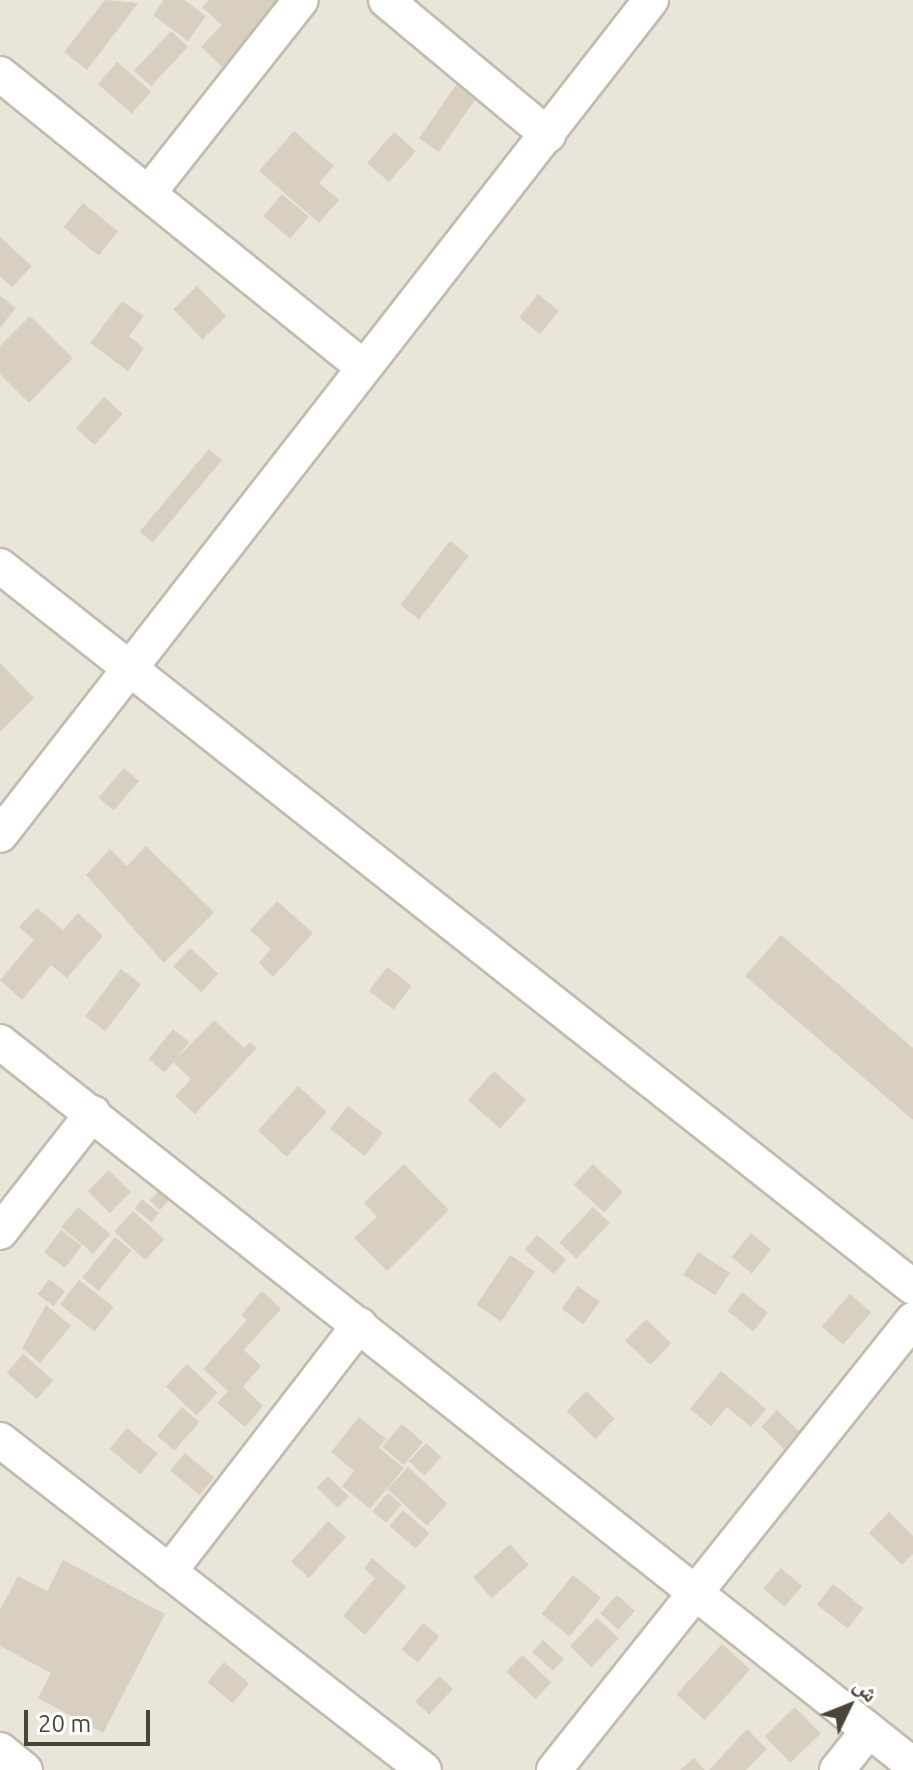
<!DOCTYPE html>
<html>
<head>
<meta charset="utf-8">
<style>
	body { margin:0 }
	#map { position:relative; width:913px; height:1770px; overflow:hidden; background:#f6f3ec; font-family:Ubuntu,"Noto Naskh Arabic",sans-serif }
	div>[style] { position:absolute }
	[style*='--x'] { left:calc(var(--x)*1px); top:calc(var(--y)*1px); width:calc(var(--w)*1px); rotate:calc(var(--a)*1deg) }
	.residential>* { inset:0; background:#eae5da; transform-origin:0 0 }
	.building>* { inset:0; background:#d8cfc1; transform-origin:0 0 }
	.roads { filter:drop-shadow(2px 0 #c2bbae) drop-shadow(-2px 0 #c2bbae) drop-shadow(0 2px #c2bbae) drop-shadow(0 -2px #c2bbae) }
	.minor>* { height:34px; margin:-17px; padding:0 17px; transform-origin:17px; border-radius:17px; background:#fff }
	span { translate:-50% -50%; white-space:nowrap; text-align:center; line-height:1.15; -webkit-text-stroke:7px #fff; paint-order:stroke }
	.north { position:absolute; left:809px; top:1666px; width:80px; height:80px; -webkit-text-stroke:6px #fff; paint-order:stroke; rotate:47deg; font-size:22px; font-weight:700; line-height:32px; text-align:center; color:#4b4439 }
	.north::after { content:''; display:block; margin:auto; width:28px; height:36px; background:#4b4439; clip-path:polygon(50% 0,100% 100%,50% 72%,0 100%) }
	.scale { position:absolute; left:24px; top:1710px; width:126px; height:36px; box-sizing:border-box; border:4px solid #4b4439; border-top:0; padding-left:10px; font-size:24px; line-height:28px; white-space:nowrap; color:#4b4439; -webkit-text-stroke:6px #fff; paint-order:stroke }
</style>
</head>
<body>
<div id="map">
	<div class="residential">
		<i style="left:0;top:0;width:913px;height:1770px"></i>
	</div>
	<div class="building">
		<i style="clip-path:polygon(105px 0,138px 3px,87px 70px,64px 52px)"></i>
		<i style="clip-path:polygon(164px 0,184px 0,206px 16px,188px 41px,153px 15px)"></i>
		<i style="clip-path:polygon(209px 0,287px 0,222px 67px,201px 47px,222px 25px,202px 7px)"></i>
		<i style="left:171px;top:31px;width:23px;height:54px;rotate:43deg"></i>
		<i style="left:117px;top:62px;width:45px;height:29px;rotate:41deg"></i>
		<i style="left:459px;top:81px;width:24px;height:70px;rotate:35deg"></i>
		<i style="clip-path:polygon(294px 131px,334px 166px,319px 183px,339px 200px,319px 223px,259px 171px)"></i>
		<i style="left:394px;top:132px;width:29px;height:41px;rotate:41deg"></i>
		<i style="left:282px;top:194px;width:35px;height:29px;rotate:40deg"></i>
		<i style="left:83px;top:203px;width:45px;height:31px;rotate:39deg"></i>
		<i style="clip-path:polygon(0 237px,32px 266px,12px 287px,0 276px)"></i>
		<i style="left:197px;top:286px;width:42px;height:33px;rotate:46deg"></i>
		<i style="left:538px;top:294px;width:27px;height:30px;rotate:39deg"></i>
		<i style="clip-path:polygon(0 296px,16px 308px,0 328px)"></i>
		<i style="clip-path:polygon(122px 301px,144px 316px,129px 336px,144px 348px,128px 371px,90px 343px)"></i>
		<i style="clip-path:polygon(30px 316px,73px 358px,29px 403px,0 374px,0 346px)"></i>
		<i style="left:104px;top:397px;width:25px;height:42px;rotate:42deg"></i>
		<i style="left:209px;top:449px;width:17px;height:108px;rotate:40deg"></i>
		<i style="left:450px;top:541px;width:24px;height:81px;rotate:38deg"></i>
		<i style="clip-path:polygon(0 663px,34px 698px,0 732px)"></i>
		<i style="left:124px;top:768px;width:20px;height:39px;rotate:41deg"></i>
		<i style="clip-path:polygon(146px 846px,214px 912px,164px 963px,86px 875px,110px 849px,127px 866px)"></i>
		<i style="clip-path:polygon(277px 901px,313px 933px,273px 977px,259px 963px,271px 949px,250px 930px)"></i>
		<i style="clip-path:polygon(37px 908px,63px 930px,78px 913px,103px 936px,67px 978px,51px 965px,22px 1000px,0 980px,34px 940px,19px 927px)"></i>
		<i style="clip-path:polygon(781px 935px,913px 1048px,913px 1120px,745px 976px)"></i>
		<i style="left:190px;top:948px;width:38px;height:25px;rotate:42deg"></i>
		<i style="left:387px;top:967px;width:31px;height:30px;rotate:37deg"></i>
		<i style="left:121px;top:969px;width:25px;height:59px;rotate:37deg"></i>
		<i style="clip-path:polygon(214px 1020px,244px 1048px,250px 1042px,257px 1048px,195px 1114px,175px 1096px,191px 1079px,173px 1062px)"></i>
		<i style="left:173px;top:1029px;width:21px;height:39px;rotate:39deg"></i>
		<i style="left:494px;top:1071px;width:43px;height:39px;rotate:42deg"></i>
		<i style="left:298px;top:1086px;width:39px;height:60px;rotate:42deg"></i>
		<i style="left:348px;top:1106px;width:44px;height:29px;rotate:38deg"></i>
		<i style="clip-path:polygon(404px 1164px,449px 1210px,387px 1271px,354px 1238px,377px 1217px,364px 1203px)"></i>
		<i style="left:593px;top:1164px;width:41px;height:28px;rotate:43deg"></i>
		<i style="left:109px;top:1170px;width:31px;height:30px;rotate:45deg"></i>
		<i style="left:161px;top:1189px;width:14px;height:16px;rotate:45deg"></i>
		<i style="left:142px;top:1199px;width:22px;height:12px;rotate:39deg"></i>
		<i style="left:78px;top:1207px;width:42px;height:26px;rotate:40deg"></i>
		<i style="left:593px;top:1207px;width:23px;height:49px;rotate:43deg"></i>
		<i style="left:133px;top:1211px;width:42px;height:28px;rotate:42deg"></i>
		<i style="left:61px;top:1230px;width:26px;height:28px;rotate:37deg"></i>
		<i style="left:751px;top:1233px;width:26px;height:31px;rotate:39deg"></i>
		<i style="left:537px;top:1235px;width:38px;height:19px;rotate:40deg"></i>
		<i style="left:115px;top:1237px;width:21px;height:52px;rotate:39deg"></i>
		<i style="left:698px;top:1252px;width:38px;height:27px;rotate:33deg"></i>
		<i style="left:510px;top:1255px;width:30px;height:60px;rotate:34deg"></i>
		<i style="left:49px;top:1279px;width:20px;height:19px;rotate:37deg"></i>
		<i style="left:79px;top:1280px;width:44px;height:31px;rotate:38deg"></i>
		<i style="left:578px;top:1286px;width:27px;height:28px;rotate:36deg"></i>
		<i style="clip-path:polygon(262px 1291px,281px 1309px,244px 1350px,261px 1366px,243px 1387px,263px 1406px,245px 1427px,217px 1403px,228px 1391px,203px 1369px,247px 1320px,241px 1315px)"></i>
		<i style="left:742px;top:1292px;width:33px;height:24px;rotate:38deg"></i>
		<i style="left:850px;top:1294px;width:28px;height:43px;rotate:41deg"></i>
		<i style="clip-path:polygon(46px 1305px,71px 1326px,40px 1363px,22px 1348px)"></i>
		<i style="left:646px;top:1319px;width:35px;height:30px;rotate:44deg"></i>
		<i style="left:23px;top:1354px;width:40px;height:25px;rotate:41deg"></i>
		<i style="left:187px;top:1364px;width:42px;height:31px;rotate:43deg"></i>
		<i style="clip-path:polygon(721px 1371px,766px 1409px,751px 1427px,727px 1407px,711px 1426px,690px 1409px)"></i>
		<i style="left:586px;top:1391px;width:40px;height:28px;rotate:44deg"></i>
		<i style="left:182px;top:1407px;width:23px;height:38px;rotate:41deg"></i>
		<i style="left:777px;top:1410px;width:32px;height:23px;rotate:44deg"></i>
		<i style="clip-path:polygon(359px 1417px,386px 1439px,379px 1448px,404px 1468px,370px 1509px,342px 1486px,354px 1471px,331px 1452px)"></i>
		<i style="left:402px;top:1424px;width:28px;height:30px;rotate:41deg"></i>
		<i style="left:127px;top:1428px;width:40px;height:27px;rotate:40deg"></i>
		<i style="left:426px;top:1443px;width:21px;height:25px;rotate:43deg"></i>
		<i style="left:185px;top:1453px;width:38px;height:23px;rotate:40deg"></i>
		<i style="left:408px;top:1467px;width:54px;height:30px;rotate:43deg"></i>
		<i style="left:328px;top:1476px;width:29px;height:16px;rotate:44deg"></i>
		<i style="left:388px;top:1493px;width:18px;height:24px;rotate:41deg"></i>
		<i style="left:403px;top:1510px;width:35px;height:21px;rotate:41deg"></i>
		<i style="clip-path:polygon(889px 1512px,913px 1536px,913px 1554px,902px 1565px,869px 1533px)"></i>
		<i style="left:328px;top:1521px;width:24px;height:55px;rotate:42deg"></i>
		<i style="left:510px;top:1544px;width:28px;height:50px;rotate:48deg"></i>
		<i style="clip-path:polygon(372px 1558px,406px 1587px,365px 1635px,343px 1616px,375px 1578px,364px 1568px)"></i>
		<i style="clip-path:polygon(63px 1560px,165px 1614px,103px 1733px,38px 1698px,51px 1673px,0 1646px,0 1610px,18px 1576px,47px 1591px)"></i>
		<i style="left:781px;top:1568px;width:28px;height:27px;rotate:41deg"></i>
		<i style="left:573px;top:1575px;width:36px;height:50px;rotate:39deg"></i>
		<i style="left:833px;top:1584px;width:39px;height:26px;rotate:38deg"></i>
		<i style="left:617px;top:1595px;width:24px;height:25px;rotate:42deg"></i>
		<i style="left:597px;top:1618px;width:30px;height:39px;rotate:44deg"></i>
		<i style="left:423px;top:1623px;width:21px;height:34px;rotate:39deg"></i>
		<i style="left:543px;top:1640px;width:28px;height:16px;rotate:42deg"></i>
		<i style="left:722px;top:1644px;width:38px;height:68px;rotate:42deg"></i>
		<i style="left:522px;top:1655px;width:40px;height:23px;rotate:43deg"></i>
		<i style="left:224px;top:1662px;width:33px;height:26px;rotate:40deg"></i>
		<i style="left:439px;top:1676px;width:19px;height:35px;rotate:43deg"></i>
		<i style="left:795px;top:1707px;width:37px;height:42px;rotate:46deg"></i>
		<i style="clip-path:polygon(747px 1729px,767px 1749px,746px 1770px,709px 1770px)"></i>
		<i style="clip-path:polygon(694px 1758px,705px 1770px,680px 1770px)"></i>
	</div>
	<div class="roads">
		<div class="minor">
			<i style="--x:386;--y:0;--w:211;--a:39.8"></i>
			<i style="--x:0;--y:74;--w:465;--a:38.9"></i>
			<i style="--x:150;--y:191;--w:243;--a:-51.7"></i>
			<i style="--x:0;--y:566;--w:1163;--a:38.3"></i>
			<i style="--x:0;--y:835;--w:1059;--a:-52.06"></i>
			<i style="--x:0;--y:1042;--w:1165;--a:38.38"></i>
			<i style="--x:0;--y:1232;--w:151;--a:-52"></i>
			<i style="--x:0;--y:1440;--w:537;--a:37.89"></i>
			<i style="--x:169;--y:1572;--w:312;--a:-52.4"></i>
			<i style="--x:0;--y:1750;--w:32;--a:39"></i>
			<i style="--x:554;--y:1770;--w:576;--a:-51.42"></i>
			<i style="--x:837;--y:1770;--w:51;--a:-51.3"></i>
		</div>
	</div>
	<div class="north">ش</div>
	<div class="scale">20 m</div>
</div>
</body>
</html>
